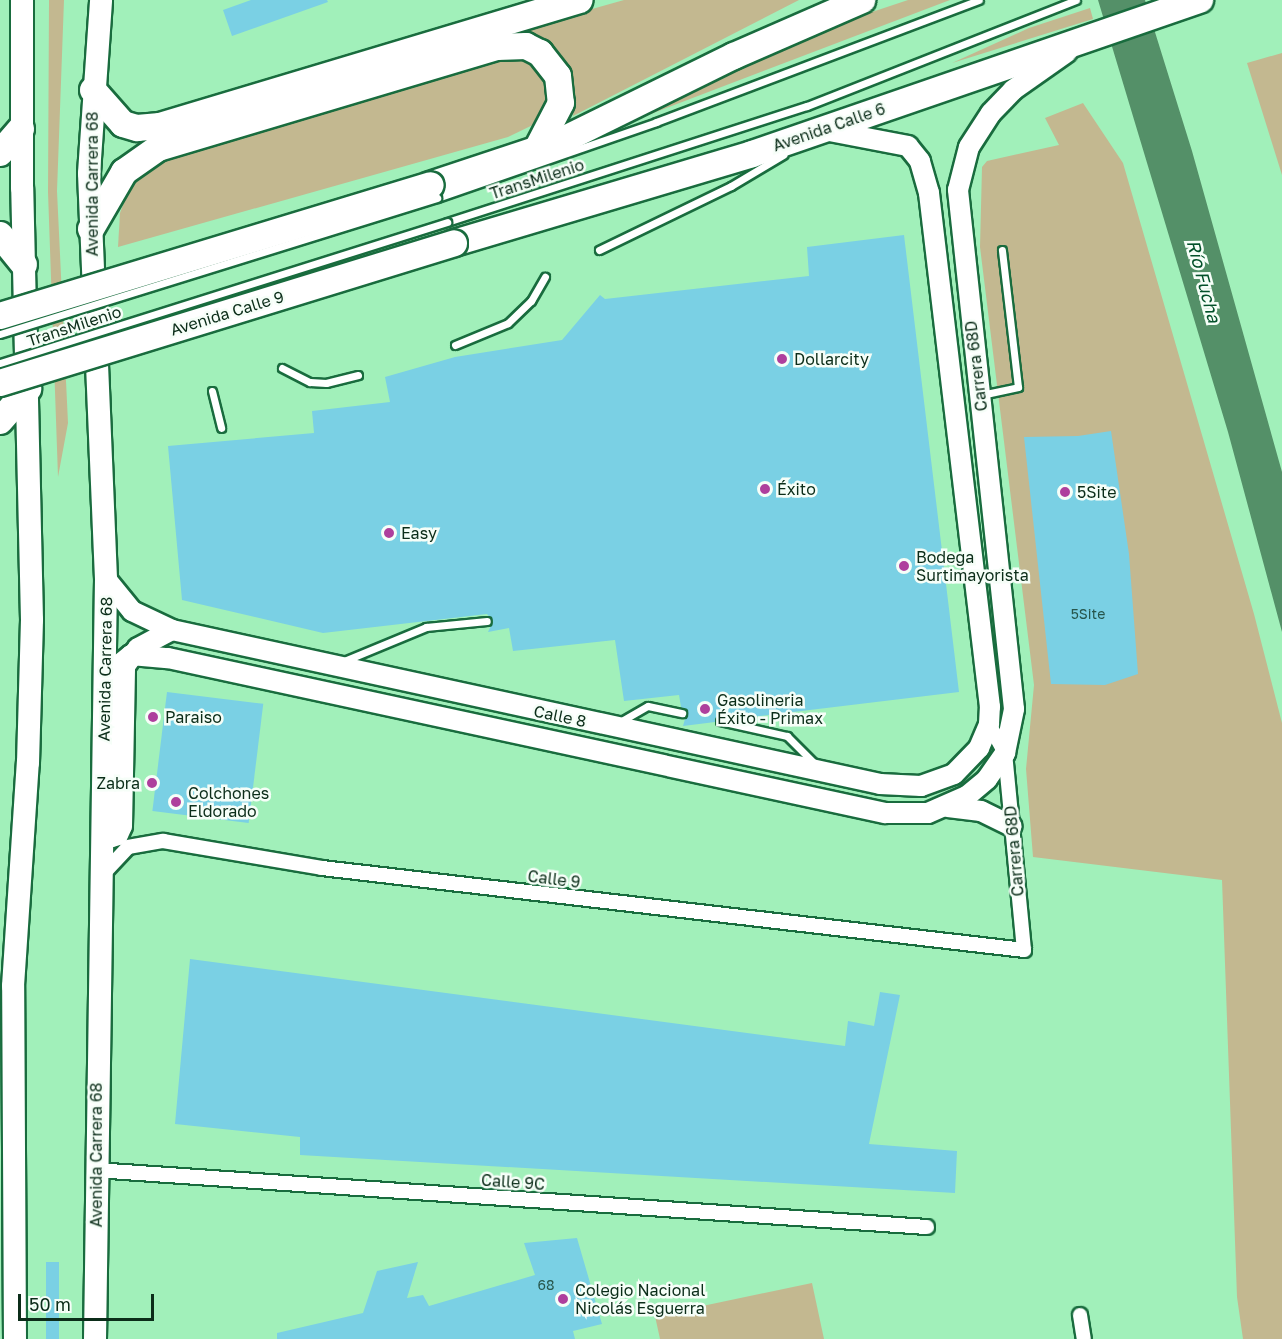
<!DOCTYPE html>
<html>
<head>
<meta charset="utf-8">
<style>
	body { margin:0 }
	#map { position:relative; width:1282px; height:1339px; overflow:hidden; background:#a1f0ba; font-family:"Golos Text",sans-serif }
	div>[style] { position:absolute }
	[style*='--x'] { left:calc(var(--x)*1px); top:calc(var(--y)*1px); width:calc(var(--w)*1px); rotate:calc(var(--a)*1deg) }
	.green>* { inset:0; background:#c3b890 }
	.water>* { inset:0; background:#549068 }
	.building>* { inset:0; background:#7ad0e4; transform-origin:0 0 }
	.roads { filter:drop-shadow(2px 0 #196c3e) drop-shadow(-2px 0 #196c3e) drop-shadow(0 2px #196c3e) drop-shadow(0 -2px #196c3e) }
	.lane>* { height:7px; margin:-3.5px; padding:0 3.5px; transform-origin:3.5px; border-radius:3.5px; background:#fff }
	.street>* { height:14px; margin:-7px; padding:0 7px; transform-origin:7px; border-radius:7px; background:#fff }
	.secondary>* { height:20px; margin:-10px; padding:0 10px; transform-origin:10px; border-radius:10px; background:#fff }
	.primary>* { height:22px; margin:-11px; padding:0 11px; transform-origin:11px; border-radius:11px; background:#fff }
	.highway>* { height:26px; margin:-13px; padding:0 13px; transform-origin:13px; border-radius:13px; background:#fff }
	.bridges { filter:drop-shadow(2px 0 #196c3e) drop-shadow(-2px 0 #196c3e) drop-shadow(0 2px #196c3e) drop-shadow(0 -2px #196c3e) }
	.lane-bridge>* { height:7px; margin:-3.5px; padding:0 3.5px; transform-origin:3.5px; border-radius:3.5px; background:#fff }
	.highway-bridge>* { height:26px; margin:-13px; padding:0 13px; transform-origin:13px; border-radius:13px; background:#fff }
	.dots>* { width:16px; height:16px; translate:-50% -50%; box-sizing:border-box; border:3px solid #f6fef8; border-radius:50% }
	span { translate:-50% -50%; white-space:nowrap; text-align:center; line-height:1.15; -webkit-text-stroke:5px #f6fef8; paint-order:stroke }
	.number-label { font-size:14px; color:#27564c }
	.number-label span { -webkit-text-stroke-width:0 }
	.street-label { font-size:16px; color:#0b2d19 }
	.poi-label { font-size:16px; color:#0b2d19 }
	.left { translate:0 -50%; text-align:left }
	.right { translate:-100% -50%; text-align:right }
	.water-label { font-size:18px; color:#03512a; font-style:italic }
	.scale { position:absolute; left:18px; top:1294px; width:136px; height:27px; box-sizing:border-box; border:3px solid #0b2d19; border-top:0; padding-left:8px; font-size:18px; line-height:21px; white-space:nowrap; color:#0b2d19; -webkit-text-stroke:4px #f6fef8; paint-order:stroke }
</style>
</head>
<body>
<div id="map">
	<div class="green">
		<i style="clip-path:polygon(49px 0,64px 0,57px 191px,68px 423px,58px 477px,48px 192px)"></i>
		<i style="clip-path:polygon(624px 0,799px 0,573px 116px,575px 90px,569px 70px,553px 49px,531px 35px,514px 31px)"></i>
		<i style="clip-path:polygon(908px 0,950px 0,593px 136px,806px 34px)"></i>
		<i style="clip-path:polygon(1090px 8px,1093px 19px,952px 63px,1029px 28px)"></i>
		<i style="clip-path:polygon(1282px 53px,1282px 175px,1247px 63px)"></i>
		<i style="clip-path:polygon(504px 58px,523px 58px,537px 65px,546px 78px,551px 96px,537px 123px,508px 137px,118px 247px,120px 213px,126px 197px,137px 174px,159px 160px)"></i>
		<i style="clip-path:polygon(1083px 103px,1123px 163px,1254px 614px,1282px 723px,1282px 1339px,1243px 1339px,1237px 1297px,1222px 880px,1033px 857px,1026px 769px,1034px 685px,980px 247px,982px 167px,987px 161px,1059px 145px,1045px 118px)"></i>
		<i style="clip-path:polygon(812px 1283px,824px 1339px,660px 1339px,655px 1316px)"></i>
	</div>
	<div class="water">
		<i style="clip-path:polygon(1098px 0,1145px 0,1192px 151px,1282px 472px,1282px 632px,1228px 432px)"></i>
	</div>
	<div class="building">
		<i style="clip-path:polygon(251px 0,327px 0,328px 2px,232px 36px,223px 10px)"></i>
		<i style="clip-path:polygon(904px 235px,959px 692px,736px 719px,719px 716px,715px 722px,683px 726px,687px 712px,681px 707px,679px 695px,624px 701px,615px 640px,513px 651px,509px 628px,488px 632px,493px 621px,487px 614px,323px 633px,182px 600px,168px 446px,314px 433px,312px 411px,390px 402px,385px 377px,455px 357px,562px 340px,600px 295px,605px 299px,809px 276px,807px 247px)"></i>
		<i style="clip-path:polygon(1111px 431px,1129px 554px,1138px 674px,1105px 685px,1051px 684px,1024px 437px,1078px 436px)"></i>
		<i style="left:167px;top:692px;width:97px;height:120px;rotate:7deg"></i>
		<i style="clip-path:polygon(190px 959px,845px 1046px,848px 1021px,874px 1026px,880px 992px,900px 995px,869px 1144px,957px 1151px,955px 1193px,300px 1155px,300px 1137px,175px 1124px)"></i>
		<i style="clip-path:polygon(577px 1238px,602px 1324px,573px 1331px,575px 1339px,277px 1339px,277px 1333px,363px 1313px,377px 1271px,418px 1262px,407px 1298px,423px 1295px,429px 1306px,535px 1275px,524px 1243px)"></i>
		<i style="left:46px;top:1262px;width:13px;height:77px"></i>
	</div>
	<div class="roads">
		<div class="lane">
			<i style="--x:437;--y:198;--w:232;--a:-19.1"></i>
			<i style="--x:656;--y:122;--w:345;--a:-20.7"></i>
			<i style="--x:447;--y:222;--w:378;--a:-17.9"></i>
			<i style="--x:807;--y:106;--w:289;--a:-21.5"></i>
			<i style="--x:599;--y:250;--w:147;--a:-25.9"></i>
			<i style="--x:731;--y:186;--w:61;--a:-30.8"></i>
			<i style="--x:455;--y:345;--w:57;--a:-22.5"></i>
			<i style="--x:508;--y:323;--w:32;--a:-44"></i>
			<i style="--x:531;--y:301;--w:28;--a:-60"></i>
			<i style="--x:282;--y:368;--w:31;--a:27"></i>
			<i style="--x:310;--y:382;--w:16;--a:4"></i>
			<i style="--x:326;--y:383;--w:33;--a:-14"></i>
			<i style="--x:212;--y:391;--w:38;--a:76"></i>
			<i style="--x:981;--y:395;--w:38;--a:-12"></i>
			<i style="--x:1018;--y:387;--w:138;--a:-96.7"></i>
			<i style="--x:344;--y:661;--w:89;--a:-22.5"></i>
			<i style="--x:426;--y:627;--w:61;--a:-5.6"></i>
			<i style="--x:720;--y:721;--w:69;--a:12.6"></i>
			<i style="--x:787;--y:736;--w:41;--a:45"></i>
			<i style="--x:618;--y:723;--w:34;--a:-30"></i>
			<i style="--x:648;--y:706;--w:35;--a:12"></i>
		</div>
		<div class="street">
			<i style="--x:104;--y:873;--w:35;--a:-47"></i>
			<i style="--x:128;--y:847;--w:36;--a:-10"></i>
			<i style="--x:163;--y:841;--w:161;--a:9.6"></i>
			<i style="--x:322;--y:868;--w:707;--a:6.66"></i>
			<i style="--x:1024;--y:950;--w:198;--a:-95.5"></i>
			<i style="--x:1005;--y:753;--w:33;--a:-119"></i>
			<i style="--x:95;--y:1170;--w:834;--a:3.92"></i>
			<i style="--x:1080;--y:1315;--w:24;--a:81"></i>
		</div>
		<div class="secondary">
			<i style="--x:106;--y:579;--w:41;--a:50.9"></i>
			<i style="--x:132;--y:611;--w:44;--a:25.4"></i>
			<i style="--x:172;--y:630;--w:725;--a:12.27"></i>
			<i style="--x:880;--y:784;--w:41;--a:2.8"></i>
			<i style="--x:921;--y:786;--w:35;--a:-20"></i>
			<i style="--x:954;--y:774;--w:36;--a:-46"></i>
			<i style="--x:979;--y:748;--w:26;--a:-67"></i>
			<i style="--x:989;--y:724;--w:17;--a:-87"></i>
			<i style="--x:990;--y:707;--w:518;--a:-96.77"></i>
			<i style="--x:929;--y:193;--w:33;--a:-106"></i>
			<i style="--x:920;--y:161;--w:19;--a:-129"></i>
			<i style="--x:908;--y:146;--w:86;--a:-169.2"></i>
			<i style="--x:105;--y:676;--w:33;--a:-39"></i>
			<i style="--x:131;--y:655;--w:37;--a:5"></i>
			<i style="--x:168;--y:658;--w:734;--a:12.2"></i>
			<i style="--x:885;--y:813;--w:43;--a:0"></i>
			<i style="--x:928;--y:813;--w:43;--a:-23.6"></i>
			<i style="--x:967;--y:796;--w:26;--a:-40"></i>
			<i style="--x:987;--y:779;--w:32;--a:-55"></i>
			<i style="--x:1005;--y:753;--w:45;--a:-78.4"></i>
			<i style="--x:1014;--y:709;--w:522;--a:-96.16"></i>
			<i style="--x:958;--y:190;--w:44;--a:-75.7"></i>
			<i style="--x:969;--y:147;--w:40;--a:-57.1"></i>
			<i style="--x:991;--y:113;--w:32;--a:-46"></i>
			<i style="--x:1013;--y:90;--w:66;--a:-35.1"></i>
			<i style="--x:948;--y:807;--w:33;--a:7"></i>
			<i style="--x:981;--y:811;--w:34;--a:26"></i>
			<i style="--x:102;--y:825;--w:11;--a:68"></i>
			<i style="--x:106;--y:835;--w:6;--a:18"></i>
			<i style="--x:112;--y:837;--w:6;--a:-18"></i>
			<i style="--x:118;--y:835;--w:10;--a:-66"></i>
			<i style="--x:122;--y:826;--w:160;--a:-88.9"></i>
			<i style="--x:125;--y:666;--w:22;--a:-54"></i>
			<i style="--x:138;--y:648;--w:38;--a:-28"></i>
		</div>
		<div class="primary">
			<i style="--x:15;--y:1339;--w:353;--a:-90.3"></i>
			<i style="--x:13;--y:986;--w:224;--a:-86.2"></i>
			<i style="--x:28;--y:763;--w:143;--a:-88.4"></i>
			<i style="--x:32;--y:620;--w:432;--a:-91.3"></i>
			<i style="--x:22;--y:188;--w:188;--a:-90"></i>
			<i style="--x:95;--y:1339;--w:760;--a:-89.17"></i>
			<i style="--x:106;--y:579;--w:406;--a:-92.4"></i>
			<i style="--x:89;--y:173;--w:173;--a:-86"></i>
		</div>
		<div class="highway">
			<i style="--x:93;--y:90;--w:45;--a:48.6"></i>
			<i style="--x:123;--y:124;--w:15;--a:16"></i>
			<i style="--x:137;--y:128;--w:23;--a:-5"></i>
			<i style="--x:160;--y:126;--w:438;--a:-16.7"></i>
			<i style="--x:0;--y:153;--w:32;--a:-49"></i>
			<i style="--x:430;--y:185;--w:136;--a:-18.4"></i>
			<i style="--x:559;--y:142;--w:195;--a:-26.2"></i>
			<i style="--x:734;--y:56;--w:140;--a:-23.6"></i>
			<i style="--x:91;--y:229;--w:66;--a:-59.9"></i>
			<i style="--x:124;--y:172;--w:42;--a:-35.2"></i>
			<i style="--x:158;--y:148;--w:354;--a:-16.6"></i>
			<i style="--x:497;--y:47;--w:29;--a:-2"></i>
			<i style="--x:526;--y:46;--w:16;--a:27"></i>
			<i style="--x:540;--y:53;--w:29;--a:52"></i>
			<i style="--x:558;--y:76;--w:27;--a:84"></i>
			<i style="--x:561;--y:103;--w:54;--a:117.5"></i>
			<i style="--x:0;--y:235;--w:38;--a:51"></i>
			<i style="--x:454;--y:243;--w:311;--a:-16.6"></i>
			<i style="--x:752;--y:154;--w:474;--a:-19"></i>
			<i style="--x:0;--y:421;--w:43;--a:-48.8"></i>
		</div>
	</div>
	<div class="bridges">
		<div class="lane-bridge">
			<i style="--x:0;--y:334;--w:458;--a:-17.3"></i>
			<i style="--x:0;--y:363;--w:469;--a:-17.5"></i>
		</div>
		<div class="highway-bridge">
			<i style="--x:0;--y:316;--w:450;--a:-16.9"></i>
			<i style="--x:0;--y:383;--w:475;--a:-17.1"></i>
		</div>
	</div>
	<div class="dots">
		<i style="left:782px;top:359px;background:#ae3f9d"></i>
		<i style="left:765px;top:489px;background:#ae3f9d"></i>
		<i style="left:1065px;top:492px;background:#ae3f9d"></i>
		<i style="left:389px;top:533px;background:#ae3f9d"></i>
		<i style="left:904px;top:566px;background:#ae3f9d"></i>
		<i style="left:705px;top:709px;background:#ae3f9d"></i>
		<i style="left:153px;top:717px;background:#ae3f9d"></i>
		<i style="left:152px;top:783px;background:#ae3f9d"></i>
		<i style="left:176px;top:802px;background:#ae3f9d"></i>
		<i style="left:563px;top:1299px;background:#ae3f9d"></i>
	</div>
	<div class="number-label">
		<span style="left:1088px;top:614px">5Site</span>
		<span style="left:546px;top:1285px">68</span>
	</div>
	<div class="street-label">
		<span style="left:829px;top:127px;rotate:-19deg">Avenida Calle 6</span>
		<span style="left:537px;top:179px;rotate:-18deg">TransMilenio</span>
		<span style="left:92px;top:184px;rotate:-90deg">Avenida Carrera 68</span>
		<span style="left:227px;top:313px;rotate:-17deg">Avenida Calle 9</span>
		<span style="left:74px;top:326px;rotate:-18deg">TransMilenio</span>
		<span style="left:976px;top:366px;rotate:-97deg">Carrera 68D</span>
		<span style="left:105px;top:669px;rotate:-89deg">Avenida Carrera 68</span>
		<span style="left:560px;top:716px;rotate:12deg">Calle 8</span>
		<span style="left:1014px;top:851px;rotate:-95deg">Carrera 68D</span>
		<span style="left:554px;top:879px;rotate:7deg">Calle 9</span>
		<span style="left:96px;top:1155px;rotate:-90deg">Avenida Carrera 68</span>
		<span style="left:513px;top:1182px;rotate:4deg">Calle 9C</span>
	</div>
	<div class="poi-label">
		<span class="left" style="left:794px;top:359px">Dollarcity</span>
		<span class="left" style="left:777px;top:489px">Éxito</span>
		<span class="left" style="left:1077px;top:492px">5Site</span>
		<span class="left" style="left:401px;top:533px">Easy</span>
		<span class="left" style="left:916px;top:566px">Bodega<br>Surtimayorista</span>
		<span class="left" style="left:717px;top:709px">Gasolineria<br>Éxito - Primax</span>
		<span class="left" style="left:165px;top:717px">Paraiso</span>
		<span class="right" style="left:140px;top:783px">Zabra</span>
		<span class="left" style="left:188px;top:802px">Colchones<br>Eldorado</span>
		<span class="left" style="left:575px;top:1299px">Colegio Nacional<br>Nicolás Esguerra</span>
	</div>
	<div class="water-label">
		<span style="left:1204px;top:281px;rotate:75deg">Río Fucha</span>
	</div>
	<div class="scale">50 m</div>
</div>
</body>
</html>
